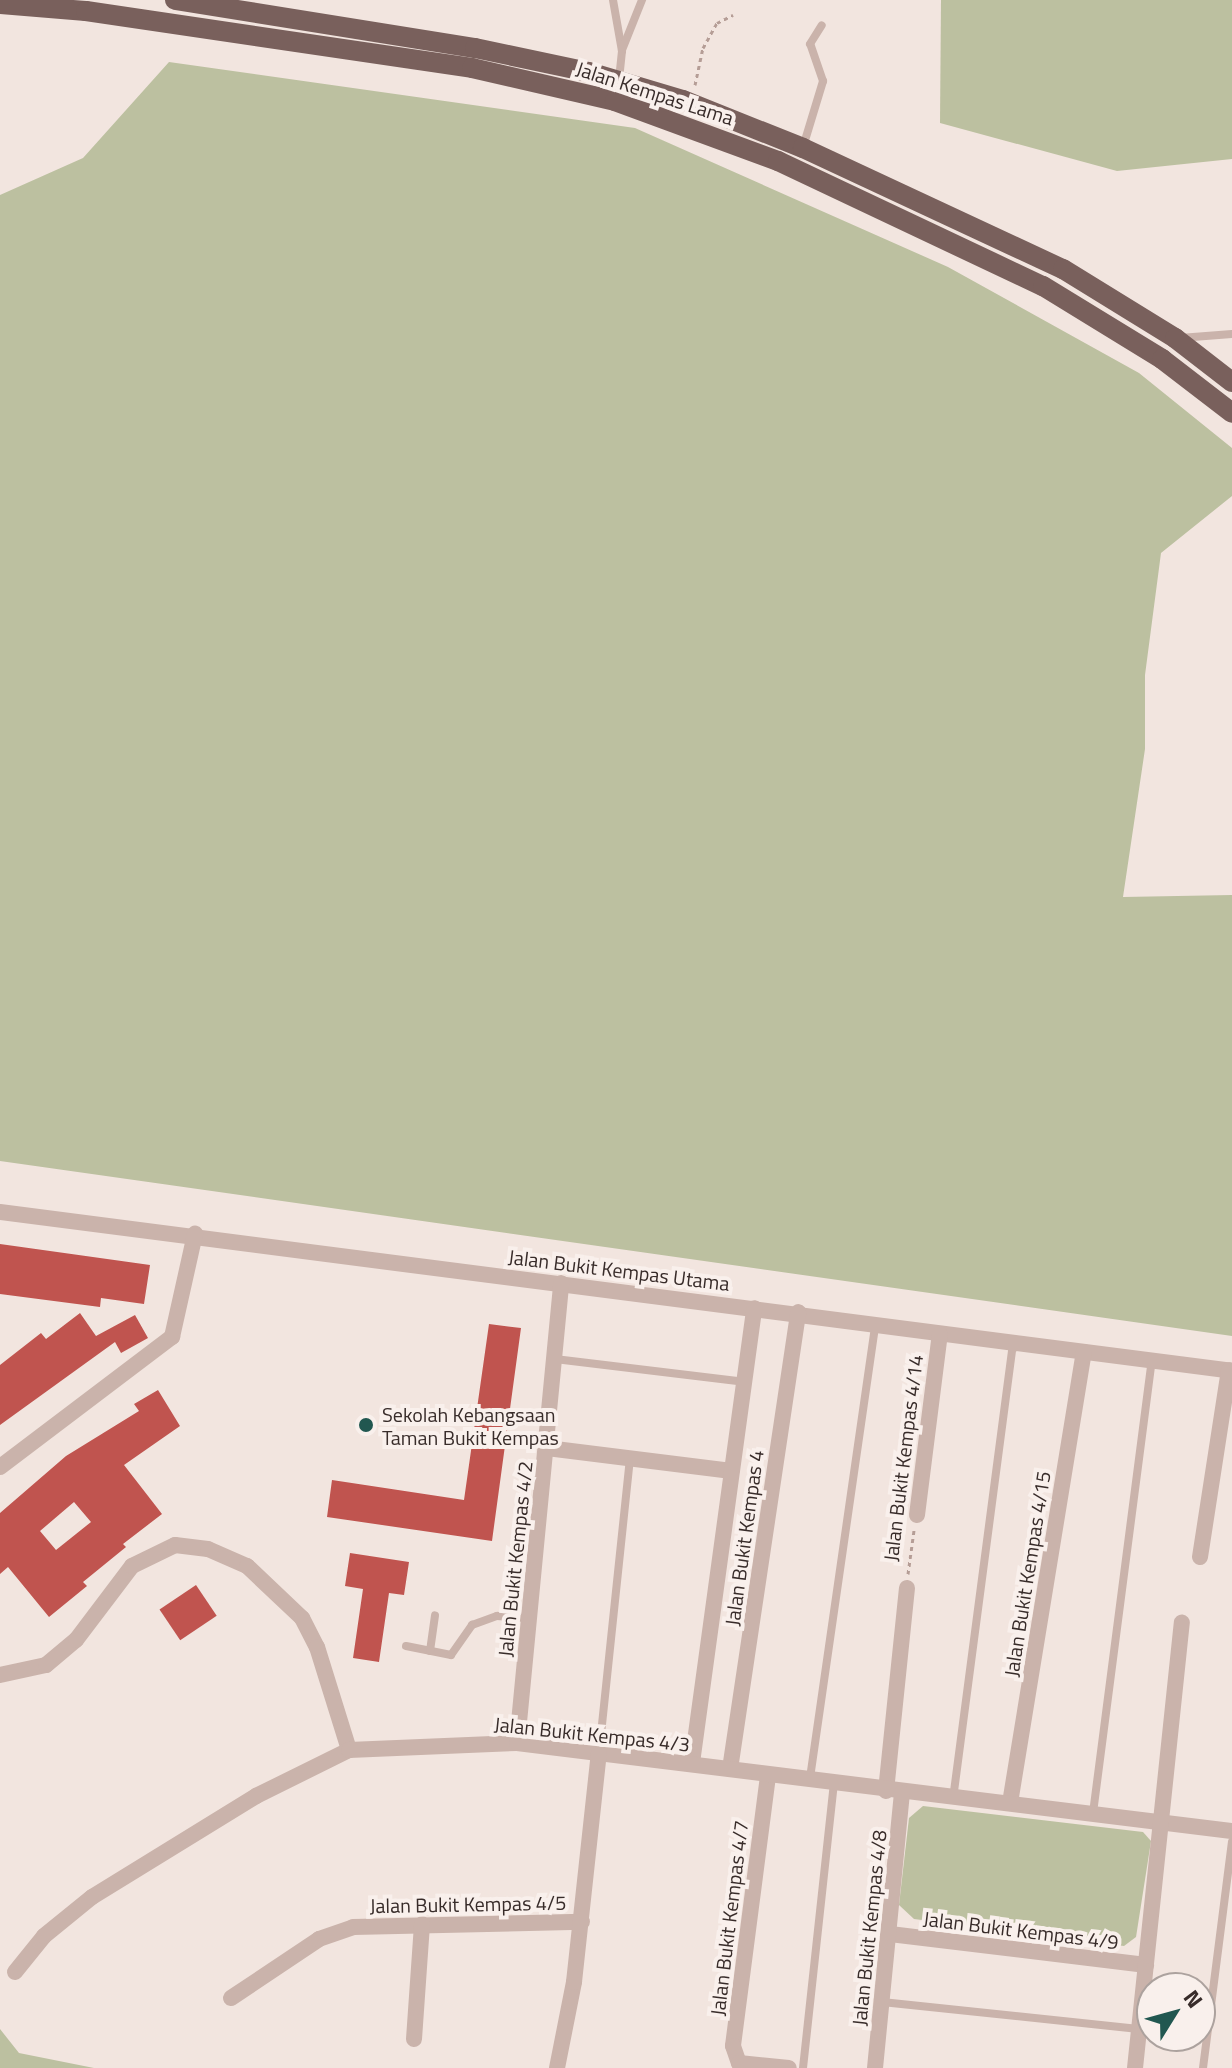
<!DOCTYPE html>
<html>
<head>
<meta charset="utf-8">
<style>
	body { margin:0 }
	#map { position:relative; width:1232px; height:2068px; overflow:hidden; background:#f2e5df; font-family:"Titillium Web",sans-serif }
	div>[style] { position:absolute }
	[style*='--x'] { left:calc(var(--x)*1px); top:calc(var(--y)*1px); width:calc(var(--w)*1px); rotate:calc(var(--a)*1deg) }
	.green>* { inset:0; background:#bcc0a0 }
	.building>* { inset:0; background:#c0544f; transform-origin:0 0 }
	.path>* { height:3px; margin-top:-1.5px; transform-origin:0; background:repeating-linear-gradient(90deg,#b59d96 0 4px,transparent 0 8px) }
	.lane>* { height:8px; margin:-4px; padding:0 4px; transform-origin:4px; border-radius:4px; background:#cab3ab }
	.street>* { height:16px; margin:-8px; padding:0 8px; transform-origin:8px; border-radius:8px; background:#cab3ab }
	.primary>* { height:20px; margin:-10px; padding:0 10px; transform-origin:10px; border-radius:10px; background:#79605c }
	.dots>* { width:22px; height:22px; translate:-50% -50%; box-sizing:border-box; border:4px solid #f9f0ec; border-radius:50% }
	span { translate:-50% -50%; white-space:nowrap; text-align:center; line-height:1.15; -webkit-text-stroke:8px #f9f0ec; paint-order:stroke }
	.street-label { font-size:20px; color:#382c2a }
	.poi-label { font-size:20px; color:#382c2a }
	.left { translate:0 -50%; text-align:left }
	.north { position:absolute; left:1136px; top:1972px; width:80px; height:80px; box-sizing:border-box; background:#f9f0ec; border:2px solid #aca29e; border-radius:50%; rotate:53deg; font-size:22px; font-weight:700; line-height:32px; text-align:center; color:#382c2a }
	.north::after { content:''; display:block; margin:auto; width:28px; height:36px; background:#215750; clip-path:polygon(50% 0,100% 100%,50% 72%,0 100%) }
</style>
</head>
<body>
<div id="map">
	<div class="green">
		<i style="clip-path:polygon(941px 0,1232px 0,1232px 159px,1117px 171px,940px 123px)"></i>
		<i style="clip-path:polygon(169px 62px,635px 128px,948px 267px,1139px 373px,1232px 448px,1232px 496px,1161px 553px,1145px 675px,1145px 749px,1123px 897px,1232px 895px,1232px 1336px,0 1161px,0 195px,83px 158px)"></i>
		<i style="clip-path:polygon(923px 1806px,1143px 1832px,1151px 1841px,1136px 1937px,1124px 1946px,914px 1919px,899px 1905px,909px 1818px)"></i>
		<i style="clip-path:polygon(0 2029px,19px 2053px,94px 2068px,0 2068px)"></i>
	</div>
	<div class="building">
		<i style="clip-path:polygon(0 1244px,150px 1265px,144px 1304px,101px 1298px,100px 1307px,0 1294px)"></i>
		<i style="clip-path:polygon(80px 1313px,96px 1336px,135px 1315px,148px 1338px,121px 1353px,115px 1342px,0 1425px,0 1365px,41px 1333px,46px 1339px)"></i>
		<i style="clip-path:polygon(489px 1324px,521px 1328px,492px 1541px,327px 1517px,332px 1480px,464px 1500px)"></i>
		<i style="clip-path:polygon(evenodd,158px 1390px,180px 1426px,124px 1465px,162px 1514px,123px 1544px,126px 1547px,83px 1582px,87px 1586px,49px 1617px,8px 1567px,0 1574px,0 1513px,66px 1456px,139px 1411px,134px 1404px,158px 1390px,74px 1502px,91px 1522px,56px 1550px,40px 1531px,74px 1502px)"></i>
		<i style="clip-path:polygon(350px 1553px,409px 1562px,404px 1595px,389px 1593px,379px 1662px,353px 1658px,363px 1589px,345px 1586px)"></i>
		<i style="left:196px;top:1585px;width:37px;height:44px;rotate:56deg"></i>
	</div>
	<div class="path">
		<i style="--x:695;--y:85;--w:38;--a:-78"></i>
		<i style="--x:703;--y:48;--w:29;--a:-61"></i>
		<i style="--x:717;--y:23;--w:18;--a:-27"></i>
		<i style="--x:908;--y:1574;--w:44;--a:-82.2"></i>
	</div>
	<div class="lane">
		<i style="--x:613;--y:0;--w:52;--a:80"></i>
		<i style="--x:622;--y:51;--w:28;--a:96"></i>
		<i style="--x:622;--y:50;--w:54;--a:-68.2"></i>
		<i style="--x:803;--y:147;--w:69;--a:-73.1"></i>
		<i style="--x:823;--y:81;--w:39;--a:-109"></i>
		<i style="--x:810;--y:44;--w:22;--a:-58"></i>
		<i style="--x:1180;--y:338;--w:52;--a:-4.4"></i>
		<i style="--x:555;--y:1359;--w:190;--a:6.9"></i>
		<i style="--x:406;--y:1646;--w:46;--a:11.3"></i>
		<i style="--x:451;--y:1655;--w:37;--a:-55"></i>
		<i style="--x:472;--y:1625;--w:27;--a:-20"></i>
		<i style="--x:497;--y:1616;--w:31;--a:4"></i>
		<i style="--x:430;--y:1651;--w:36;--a:-82"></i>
		<i style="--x:599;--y:1753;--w:296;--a:-84"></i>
		<i style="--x:810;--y:1778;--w:455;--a:-81.8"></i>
		<i style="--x:953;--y:1799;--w:459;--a:-82.5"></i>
		<i style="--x:1093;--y:1813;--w:456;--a:-82.6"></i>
		<i style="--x:882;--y:2002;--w:258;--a:6"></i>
		<i style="--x:803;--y:2068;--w:286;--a:-83.8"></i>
		<i style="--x:1203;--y:2068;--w:228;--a:-82.7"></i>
	</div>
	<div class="street">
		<i style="--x:0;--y:1212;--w:1242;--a:7.35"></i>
		<i style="--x:547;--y:1448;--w:186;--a:7.1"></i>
		<i style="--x:0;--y:1467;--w:216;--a:-37.1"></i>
		<i style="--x:172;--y:1337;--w:106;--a:-77.4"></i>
		<i style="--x:917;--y:1515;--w:182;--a:-82.8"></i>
		<i style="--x:1200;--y:1557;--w:189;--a:-81.2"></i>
		<i style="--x:0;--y:1675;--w:47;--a:-12.3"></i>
		<i style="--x:46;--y:1665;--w:39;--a:-40"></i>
		<i style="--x:76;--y:1640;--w:93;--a:-52.9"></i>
		<i style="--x:132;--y:1566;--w:48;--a:-26"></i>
		<i style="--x:175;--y:1545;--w:33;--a:7"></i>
		<i style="--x:208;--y:1549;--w:43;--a:23.6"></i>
		<i style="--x:247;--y:1566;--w:76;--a:43.4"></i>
		<i style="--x:302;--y:1618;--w:33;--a:63"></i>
		<i style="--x:317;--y:1647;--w:108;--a:72.7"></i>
		<i style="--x:517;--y:1743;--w:462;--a:-84.5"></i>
		<i style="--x:692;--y:1763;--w:459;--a:-82.2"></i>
		<i style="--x:730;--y:1769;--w:462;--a:-81.5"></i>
		<i style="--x:768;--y:1776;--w:272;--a:97.4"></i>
		<i style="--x:733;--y:2046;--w:18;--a:71"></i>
		<i style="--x:739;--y:2063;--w:50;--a:5.7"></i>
		<i style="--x:886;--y:1791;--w:204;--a:-84.1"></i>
		<i style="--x:1010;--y:1803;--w:457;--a:-80.7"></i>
		<i style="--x:890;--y:1934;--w:258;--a:6.9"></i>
		<i style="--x:15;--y:1972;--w:46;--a:-51.1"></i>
		<i style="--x:44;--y:1936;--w:62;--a:-39.1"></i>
		<i style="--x:92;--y:1897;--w:193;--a:-31.6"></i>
		<i style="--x:256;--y:1796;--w:104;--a:-26.3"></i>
		<i style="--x:349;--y:1750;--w:168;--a:-2.4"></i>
		<i style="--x:517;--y:1743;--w:720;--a:7.02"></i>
		<i style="--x:231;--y:1998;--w:106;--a:-33.8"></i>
		<i style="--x:319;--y:1939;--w:36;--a:-19"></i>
		<i style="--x:353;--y:1927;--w:229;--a:-1.3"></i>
		<i style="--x:414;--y:2039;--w:115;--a:-86"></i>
		<i style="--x:557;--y:2068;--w:88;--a:-78.8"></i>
		<i style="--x:574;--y:1982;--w:230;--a:-83.8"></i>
		<i style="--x:875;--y:2068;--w:276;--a:-84.4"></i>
		<i style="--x:1135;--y:2068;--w:448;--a:-84"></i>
	</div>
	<div class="primary">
		<i style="--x:175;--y:0;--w:304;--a:9.1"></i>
		<i style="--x:475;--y:48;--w:116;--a:11.9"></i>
		<i style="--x:589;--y:72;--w:98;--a:16.6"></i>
		<i style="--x:683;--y:100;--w:129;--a:21.8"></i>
		<i style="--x:803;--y:148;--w:287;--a:25"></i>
		<i style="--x:1063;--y:269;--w:132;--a:31.6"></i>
		<i style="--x:1175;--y:338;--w:72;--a:37.7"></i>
		<i style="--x:0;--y:4;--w:86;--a:4.7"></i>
		<i style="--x:86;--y:11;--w:390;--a:8.4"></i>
		<i style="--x:472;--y:68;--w:147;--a:13"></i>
		<i style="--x:615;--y:101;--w:174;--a:20.2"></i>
		<i style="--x:778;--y:161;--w:293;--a:25.3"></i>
		<i style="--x:1043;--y:286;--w:140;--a:31.5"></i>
		<i style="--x:1162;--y:359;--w:88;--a:37.6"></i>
	</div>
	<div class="dots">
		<i style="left:366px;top:1425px;background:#215750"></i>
	</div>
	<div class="street-label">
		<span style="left:655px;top:93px;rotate:18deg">Jalan Kempas Lama</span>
		<span style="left:619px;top:1270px;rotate:7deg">Jalan Bukit Kempas Utama</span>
		<span style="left:903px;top:1458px;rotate:-83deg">Jalan Bukit Kempas 4/14</span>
		<span style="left:744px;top:1538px;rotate:-82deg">Jalan Bukit Kempas 4</span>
		<span style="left:515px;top:1559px;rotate:-84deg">Jalan Bukit Kempas 4/2</span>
		<span style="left:1027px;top:1574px;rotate:-81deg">Jalan Bukit Kempas 4/15</span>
		<span style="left:592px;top:1734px;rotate:6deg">Jalan Bukit Kempas 4/3</span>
		<span style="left:468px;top:1904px;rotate:-1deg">Jalan Bukit Kempas 4/5</span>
		<span style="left:729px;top:1918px;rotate:-83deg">Jalan Bukit Kempas 4/7</span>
		<span style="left:869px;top:1928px;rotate:-84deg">Jalan Bukit Kempas 4/8</span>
		<span style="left:1021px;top:1930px;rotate:7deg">Jalan Bukit Kempas 4/9</span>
	</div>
	<div class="poi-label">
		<span class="left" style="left:382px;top:1426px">Sekolah Kebangsaan<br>Taman Bukit Kempas</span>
	</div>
	<div class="north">N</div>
</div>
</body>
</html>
